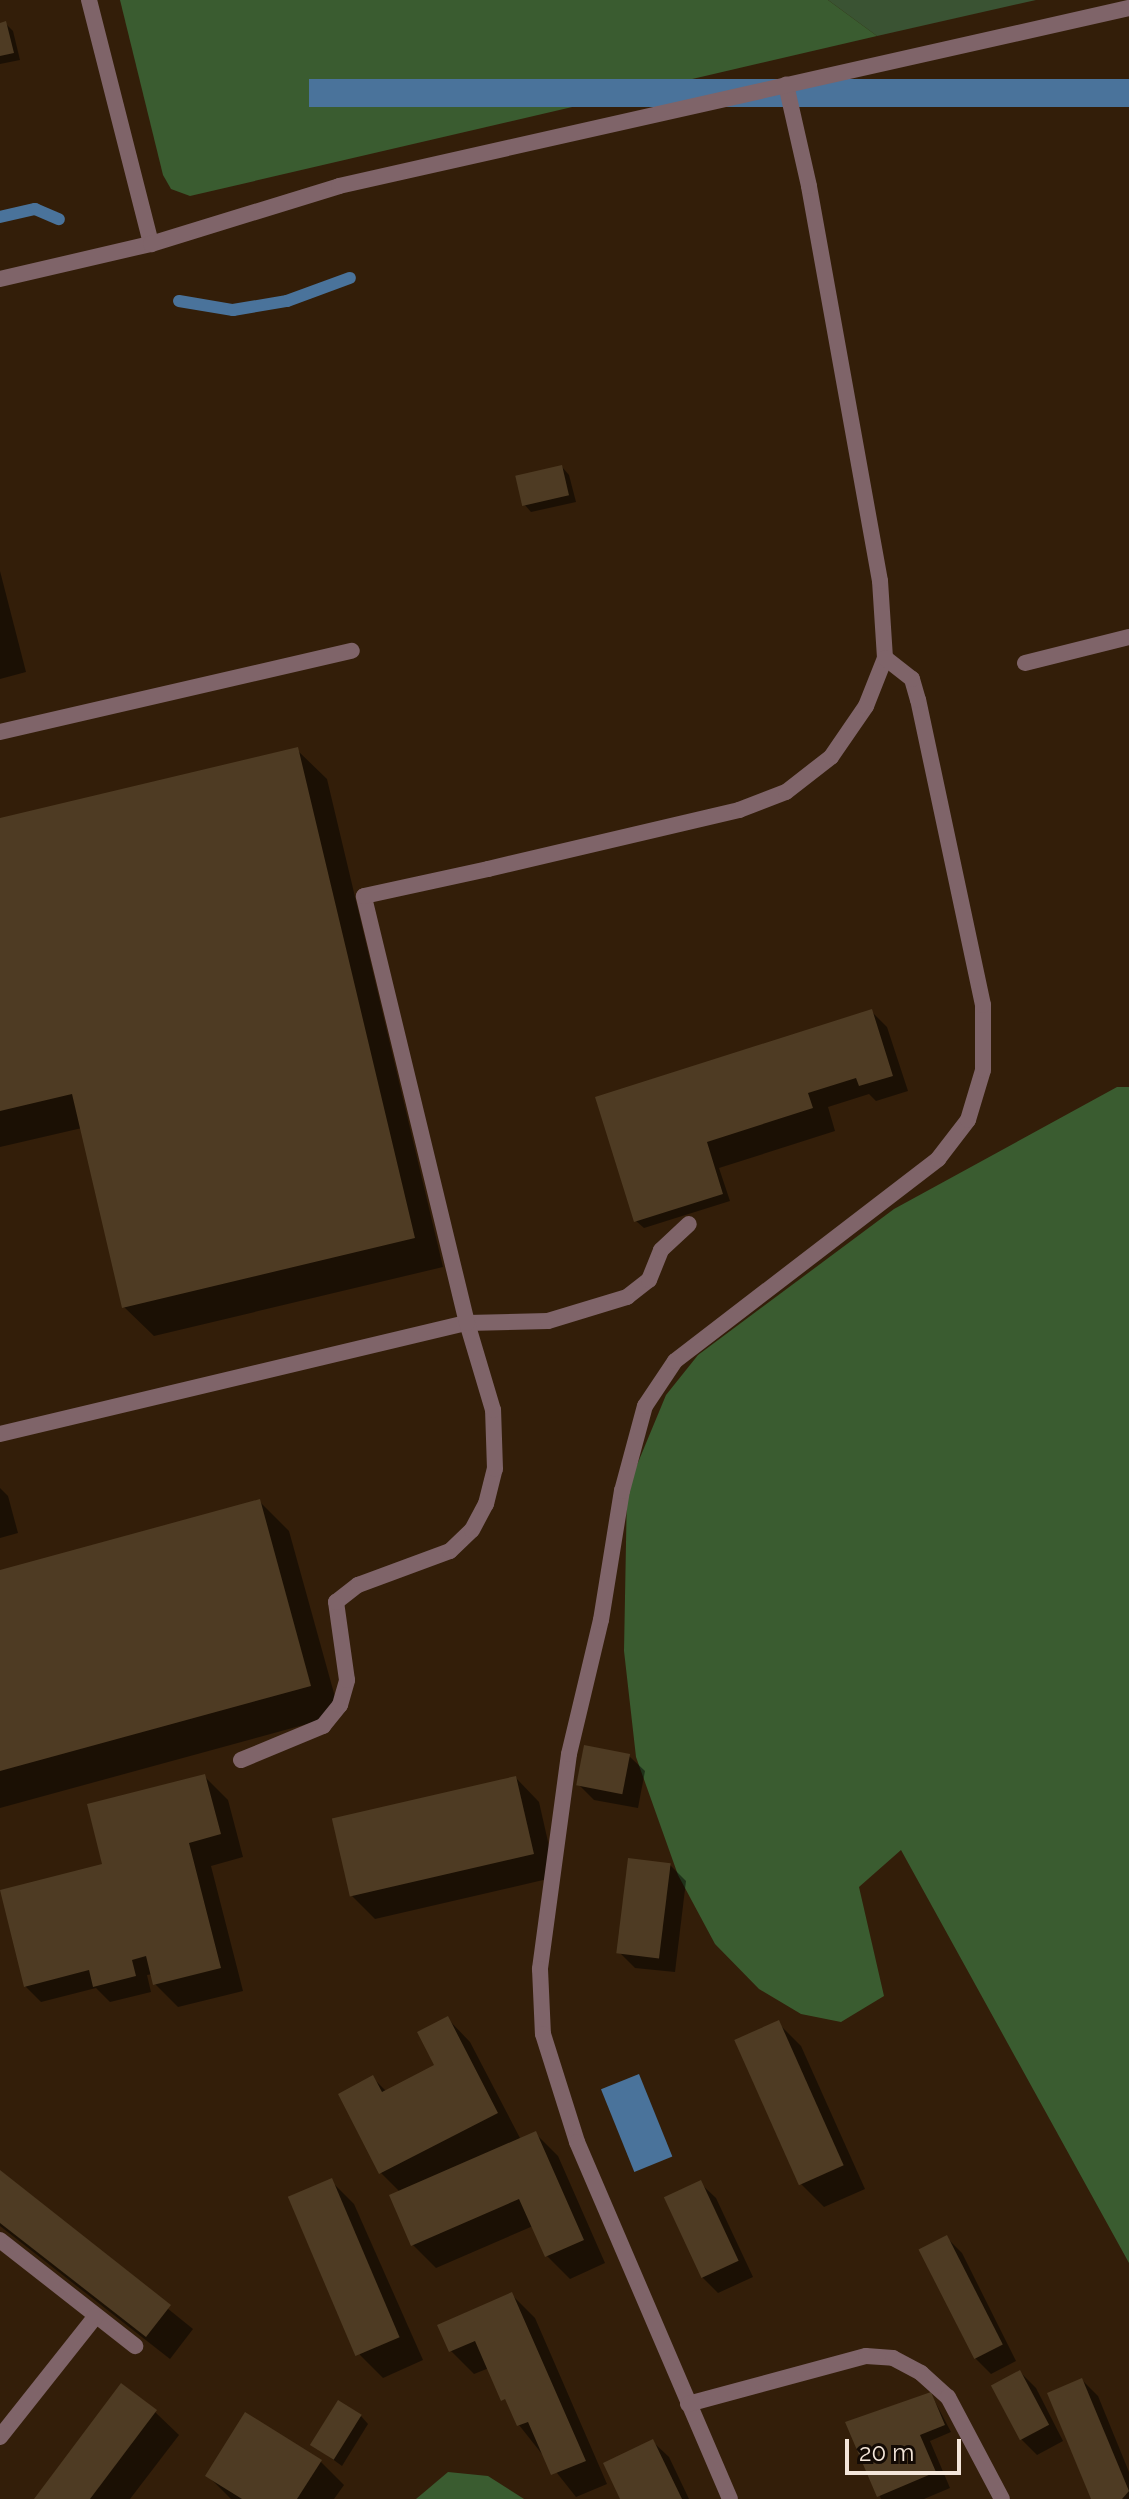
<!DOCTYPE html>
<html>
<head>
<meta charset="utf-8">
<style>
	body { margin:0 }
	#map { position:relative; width:1129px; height:2499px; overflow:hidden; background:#331e09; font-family:Raleway,sans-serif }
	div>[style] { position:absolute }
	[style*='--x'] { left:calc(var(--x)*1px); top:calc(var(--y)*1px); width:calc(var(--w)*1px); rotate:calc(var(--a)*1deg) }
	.green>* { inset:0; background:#3a5333 }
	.forest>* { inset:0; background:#3a5c30 }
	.water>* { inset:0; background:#4a739b; transform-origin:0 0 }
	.shadow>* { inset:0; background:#0007 }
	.stream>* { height:12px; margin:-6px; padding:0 6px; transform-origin:6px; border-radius:6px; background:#4a739b }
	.building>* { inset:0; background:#4e3b23; transform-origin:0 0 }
	.service>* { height:16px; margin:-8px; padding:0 8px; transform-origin:8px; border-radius:8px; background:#7f6469 }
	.minor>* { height:16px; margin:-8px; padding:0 8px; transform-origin:8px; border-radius:8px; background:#7f6469 }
	.tertiary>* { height:16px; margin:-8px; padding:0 8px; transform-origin:8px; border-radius:8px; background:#7f6469 }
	span { translate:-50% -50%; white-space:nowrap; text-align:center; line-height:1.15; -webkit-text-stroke:6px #130a04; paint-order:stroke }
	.scale { position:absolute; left:845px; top:2439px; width:116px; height:36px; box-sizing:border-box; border:4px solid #f4e6da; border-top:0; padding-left:10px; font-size:24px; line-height:28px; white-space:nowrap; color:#f4e6da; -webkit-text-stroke:6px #130a04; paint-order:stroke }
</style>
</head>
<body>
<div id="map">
	<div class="green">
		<i style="clip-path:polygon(828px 0,1036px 0,877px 36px)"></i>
	</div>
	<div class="forest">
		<i style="clip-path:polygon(120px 0,828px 0,877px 36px,190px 196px,171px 189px,163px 175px)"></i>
		<i style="clip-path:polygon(1117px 1087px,1129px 1087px,1129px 2263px,901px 1850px,859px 1887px,884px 1996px,841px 2022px,801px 2014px,759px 1989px,715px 1944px,678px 1875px,636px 1757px,624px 1651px,627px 1489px,666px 1395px,698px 1355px,894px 1209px)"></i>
		<i style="clip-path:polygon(448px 2472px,488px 2476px,524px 2499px,416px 2499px)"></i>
	</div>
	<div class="water">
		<i style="left:1129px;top:79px;width:28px;height:820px;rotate:90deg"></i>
		<i style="left:639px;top:2074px;width:89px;height:41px;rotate:68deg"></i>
	</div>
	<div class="shadow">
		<i style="clip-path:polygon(6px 24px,13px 31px,20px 60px,0 64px,0 25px)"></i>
		<i style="clip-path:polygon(562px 467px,569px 475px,576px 502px,531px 512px,524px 504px)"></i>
		<i style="clip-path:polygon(0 571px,26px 672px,0 679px)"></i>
		<i style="clip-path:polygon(297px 750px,327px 779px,443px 1267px,154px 1336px,124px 1307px,82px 1128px,0 1147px,0 820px)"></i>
		<i style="clip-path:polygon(871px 1011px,887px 1027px,908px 1091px,876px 1101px,869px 1094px,828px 1107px,835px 1131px,719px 1168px,730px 1201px,644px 1228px,636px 1221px,598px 1098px)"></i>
		<i style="clip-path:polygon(0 1488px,8px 1496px,18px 1533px,0 1538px)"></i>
		<i style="clip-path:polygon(260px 1502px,289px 1531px,340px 1715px,0 1808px,0 1573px)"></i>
		<i style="clip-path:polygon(629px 1756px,645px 1771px,638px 1808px,594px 1800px,578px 1784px)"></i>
		<i style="clip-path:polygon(205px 1777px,228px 1800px,243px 1857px,211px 1866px,243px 1991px,178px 2007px,155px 1984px,153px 1974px,147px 1975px,151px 1992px,110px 2002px,96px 1988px,41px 2002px,25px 1986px,104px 1866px)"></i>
		<i style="clip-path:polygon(516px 1778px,539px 1802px,556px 1877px,375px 1919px,352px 1896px)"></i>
		<i style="clip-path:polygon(670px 1865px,686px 1881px,675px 1972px,635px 1968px,619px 1952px)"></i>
		<i style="clip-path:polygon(447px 2018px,470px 2042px,521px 2140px,535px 2133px,558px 2156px,605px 2263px,570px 2279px,547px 2256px,533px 2226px,436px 2268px,413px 2245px,400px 2192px,380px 2172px,373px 2078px,387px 2092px,437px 2066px)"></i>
		<i style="clip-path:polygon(778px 2023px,801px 2046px,865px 2189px,824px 2207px,801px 2184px)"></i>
		<i style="clip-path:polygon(0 2173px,193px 2329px,170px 2359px,0 2226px)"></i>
		<i style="clip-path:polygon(331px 2181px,354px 2204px,423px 2360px,383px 2378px,360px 2355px)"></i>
		<i style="clip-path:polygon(700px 2183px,716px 2198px,753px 2277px,718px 2293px,702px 2277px)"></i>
		<i style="clip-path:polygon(946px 2237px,962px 2253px,1016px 2361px,991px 2374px,975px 2358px)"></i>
		<i style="clip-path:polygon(512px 2295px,535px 2318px,607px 2484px,576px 2497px,519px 2425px,489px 2368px,474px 2374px,451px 2351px)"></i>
		<i style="clip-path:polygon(1020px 2372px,1036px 2388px,1063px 2441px,1037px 2455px,1021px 2439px)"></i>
		<i style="clip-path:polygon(1082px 2380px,1098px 2396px,1129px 2472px,1129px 2499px,1093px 2499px)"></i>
		<i style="clip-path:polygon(931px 2394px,951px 2432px,930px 2441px,950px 2488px,924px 2499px,881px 2499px,848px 2423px)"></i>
		<i style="clip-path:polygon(155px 2412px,179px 2435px,130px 2499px,36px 2499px)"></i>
		<i style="clip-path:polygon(361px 2416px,368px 2424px,342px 2466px,313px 2445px)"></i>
		<i style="clip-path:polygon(653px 2442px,669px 2457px,689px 2499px,622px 2499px)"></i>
		<i style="clip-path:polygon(320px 2461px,344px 2485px,334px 2499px,231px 2499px,208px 2476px)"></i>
	</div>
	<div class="stream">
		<i style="--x:0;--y:217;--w:36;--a:-13"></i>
		<i style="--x:35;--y:209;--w:26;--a:23"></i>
		<i style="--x:179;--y:301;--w:55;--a:9.5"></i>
		<i style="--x:233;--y:310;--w:55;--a:-9.5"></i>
		<i style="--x:287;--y:301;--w:67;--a:-20.1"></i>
	</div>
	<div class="building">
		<i style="clip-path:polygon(6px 21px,14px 53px,0 56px,0 23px)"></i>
		<i style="left:562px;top:465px;width:31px;height:48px;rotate:77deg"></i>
		<i style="clip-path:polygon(298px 747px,415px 1238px,122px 1308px,72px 1094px,0 1111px,0 818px)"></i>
		<i style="clip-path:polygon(872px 1009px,893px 1076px,859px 1086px,856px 1078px,808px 1093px,813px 1108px,707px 1142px,723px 1194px,634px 1222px,595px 1097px)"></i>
		<i style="clip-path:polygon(260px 1499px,311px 1686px,0 1771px,0 1570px)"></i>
		<i style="left:584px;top:1745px;width:47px;height:41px;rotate:11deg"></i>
		<i style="clip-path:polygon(205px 1774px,221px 1834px,189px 1843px,221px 1968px,153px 1985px,146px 1956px,132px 1960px,136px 1976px,93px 1987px,89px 1970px,24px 1987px,0 1890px,102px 1864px,87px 1804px)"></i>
		<i style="left:516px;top:1776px;width:80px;height:189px;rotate:77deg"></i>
		<i style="left:628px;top:1858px;width:43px;height:96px;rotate:7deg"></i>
		<i style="clip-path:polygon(448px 2016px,498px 2113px,379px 2174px,338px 2094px,373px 2075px,382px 2092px,434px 2065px,417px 2032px)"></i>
		<i style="left:779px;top:2020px;width:159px;height:49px;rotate:66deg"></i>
		<i style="clip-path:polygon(536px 2131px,584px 2240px,545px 2257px,519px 2199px,411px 2246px,389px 2195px)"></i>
		<i style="clip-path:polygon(0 2170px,171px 2305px,146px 2337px,0 2223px)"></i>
		<i style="left:332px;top:2178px;width:173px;height:48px;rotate:67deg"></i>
		<i style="left:701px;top:2180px;width:89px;height:41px;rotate:65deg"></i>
		<i style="left:947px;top:2235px;width:123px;height:32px;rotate:63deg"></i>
		<i style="clip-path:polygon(512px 2292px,586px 2461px,551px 2475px,528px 2422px,517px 2426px,505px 2399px,501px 2401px,475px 2341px,449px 2352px,437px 2325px)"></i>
		<i style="left:1020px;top:2370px;width:62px;height:33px;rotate:62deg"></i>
		<i style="clip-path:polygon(1082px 2378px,1129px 2491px,1122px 2499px,1091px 2499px,1047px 2393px)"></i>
		<i style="clip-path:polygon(121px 2383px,157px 2410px,90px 2499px,34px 2499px)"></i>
		<i style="clip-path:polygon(931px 2392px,945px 2425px,920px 2435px,936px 2472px,877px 2497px,845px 2422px)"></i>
		<i style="left:338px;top:2400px;width:28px;height:53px;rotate:32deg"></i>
		<i style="clip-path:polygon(245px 2412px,322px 2460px,297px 2499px,242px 2499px,205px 2476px)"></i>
		<i style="clip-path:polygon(653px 2439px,682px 2499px,620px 2499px,603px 2463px)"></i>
	</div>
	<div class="service">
		<i style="--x:89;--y:0;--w:252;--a:75.7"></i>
		<i style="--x:1025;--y:663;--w:107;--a:-14"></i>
		<i style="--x:0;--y:732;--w:361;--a:-13"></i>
		<i style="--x:0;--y:1434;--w:480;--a:-13.4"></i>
		<i style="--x:467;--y:1323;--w:81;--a:-1.4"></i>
		<i style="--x:548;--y:1321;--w:83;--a:-16.9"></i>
		<i style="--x:627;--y:1297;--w:28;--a:-38"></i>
		<i style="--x:649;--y:1280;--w:32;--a:-68"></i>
		<i style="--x:661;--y:1250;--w:38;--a:-43"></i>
		<i style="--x:569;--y:1754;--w:217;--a:97.7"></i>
		<i style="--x:540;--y:1969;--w:65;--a:87.4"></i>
		<i style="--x:543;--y:2034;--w:113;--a:72.5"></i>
		<i style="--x:577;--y:2142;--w:388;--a:66.8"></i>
		<i style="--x:241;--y:1760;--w:89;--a:-22.5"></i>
		<i style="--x:323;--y:1726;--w:27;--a:-51"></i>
		<i style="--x:340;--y:1705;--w:26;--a:-74"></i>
		<i style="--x:347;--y:1680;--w:79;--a:-98"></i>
		<i style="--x:336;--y:1602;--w:28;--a:-38"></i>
		<i style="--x:358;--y:1585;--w:98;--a:-20.3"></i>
		<i style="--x:450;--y:1551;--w:30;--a:-44"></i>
		<i style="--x:472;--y:1530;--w:30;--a:-62"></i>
		<i style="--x:486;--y:1504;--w:36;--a:-76"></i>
		<i style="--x:495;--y:1469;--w:59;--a:-91.9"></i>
		<i style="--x:493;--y:1410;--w:91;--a:-106.6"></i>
		<i style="--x:467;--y:1323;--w:439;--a:-103.6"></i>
		<i style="--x:364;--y:896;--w:127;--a:-12.3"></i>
		<i style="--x:0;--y:2240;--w:172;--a:38.1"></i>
		<i style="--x:0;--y:2437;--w:154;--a:-51.6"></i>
	</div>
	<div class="minor">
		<i style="--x:488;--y:869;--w:258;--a:-13.2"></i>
		<i style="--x:739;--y:810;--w:50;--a:-21"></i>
		<i style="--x:786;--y:792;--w:57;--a:-37.9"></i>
		<i style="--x:831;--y:757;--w:62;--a:-55.5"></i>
		<i style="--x:866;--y:706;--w:52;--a:-68.4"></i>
		<i style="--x:885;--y:658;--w:77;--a:-93.7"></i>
		<i style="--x:880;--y:581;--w:401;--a:-100.2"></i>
		<i style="--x:809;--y:186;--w:104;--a:-102.8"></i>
		<i style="--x:569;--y:1754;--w:138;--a:-76.6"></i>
		<i style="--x:601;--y:1620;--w:131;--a:-80.8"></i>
		<i style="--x:622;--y:1491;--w:88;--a:-74.9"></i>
		<i style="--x:645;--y:1406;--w:54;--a:-56.3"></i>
		<i style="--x:675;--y:1361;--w:332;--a:-37.5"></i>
		<i style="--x:938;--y:1159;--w:49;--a:-52.4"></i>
		<i style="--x:968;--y:1120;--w:52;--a:-73.3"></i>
		<i style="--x:983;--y:1070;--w:65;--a:-90"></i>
		<i style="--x:983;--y:1005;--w:312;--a:-102"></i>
		<i style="--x:918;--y:700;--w:22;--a:-106"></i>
		<i style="--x:912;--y:679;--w:34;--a:-142"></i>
		<i style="--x:688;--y:2404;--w:184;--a:-15.1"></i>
		<i style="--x:866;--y:2356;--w:27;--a:4"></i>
		<i style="--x:893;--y:2358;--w:32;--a:28"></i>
		<i style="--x:921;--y:2373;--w:36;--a:42"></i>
		<i style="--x:948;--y:2397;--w:115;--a:62.1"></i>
	</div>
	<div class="tertiary">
		<i style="--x:0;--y:279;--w:155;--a:-13.1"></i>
		<i style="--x:151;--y:244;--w:197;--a:-17.1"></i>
		<i style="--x:339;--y:186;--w:810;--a:-12.7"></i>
	</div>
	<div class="scale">20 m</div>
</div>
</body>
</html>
